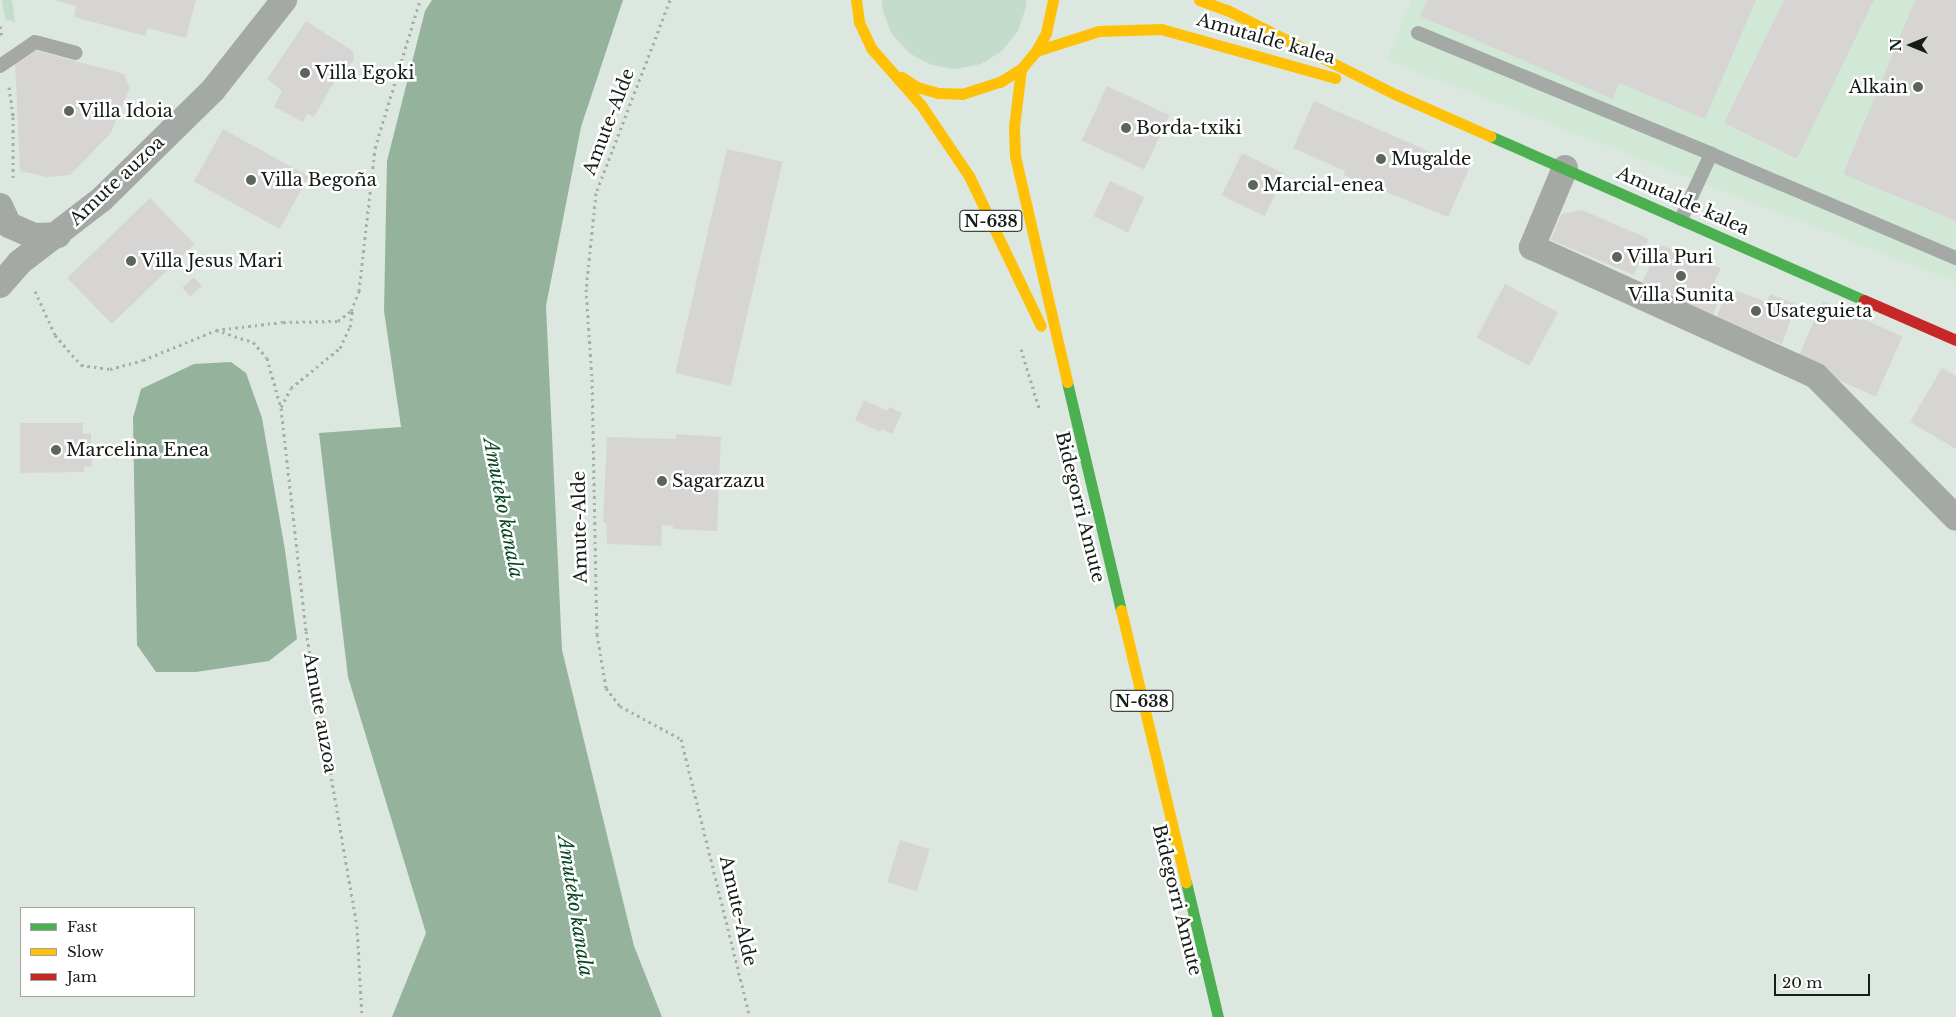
<!DOCTYPE html>
<html>
<head>
<meta charset="utf-8">
<style>
	body { margin:0 }
	#map { position:relative; width:1956px; height:1017px; overflow:hidden; background:#dce8df; font-family:"Libre Baskerville",serif }
	div>[style] { position:absolute }
	[style*='--x'] { left:calc(var(--x)*1px); top:calc(var(--y)*1px); width:calc(var(--w)*1px); rotate:calc(var(--a)*1deg) }
	.built>* { inset:0; background:#d2e8d7 }
	.green>* { inset:0; background:#c4dccb }
	.water>* { inset:0; background:#95b29c }
	.building>* { inset:0; background:#d6d5d3; transform-origin:0 0 }
	.path>* { height:3px; margin-top:-1.5px; transform-origin:0; background:repeating-linear-gradient(90deg,#a7ada9 0 2.5px,transparent 0 6.5px) }
	.lane>* { height:14px; margin:-7px; padding:0 7px; transform-origin:7px; border-radius:7px; background:#a5a9a6 }
	.street>* { height:26px; margin:-13px; padding:0 13px; transform-origin:13px; border-radius:13px; background:#a5a9a6 }
	.fast>* { height:11px; margin:-5.5px; padding:0 5.5px; transform-origin:5.5px; border-radius:5.5px; background:#4caf50 }
	.slow>* { height:11px; margin:-5.5px; padding:0 5.5px; transform-origin:5.5px; border-radius:5.5px; background:#ffc107 }
	.jam>* { height:11px; margin:-5.5px; padding:0 5.5px; transform-origin:5.5px; border-radius:5.5px; background:#c62828 }
	.dots>* { width:14px; height:14px; translate:-50% -50%; box-sizing:border-box; border:2px solid #fff; border-radius:50% }
	span { translate:-50% -50%; white-space:nowrap; text-align:center; line-height:1.15; -webkit-text-stroke:5px #fff; paint-order:stroke }
	.shield-label span { padding:1px 4px; background:#fff; border:1px solid; border-radius:4px; -webkit-text-stroke-width:0 }
	.shield-label { font-size:16px; color:#151d17; font-weight:700 }
	.street-label { font-size:18px; color:#151d17 }
	.poi-label { font-size:18px; color:#151d17 }
	.left { translate:0 -50%; text-align:left }
	.right { translate:-100% -50%; text-align:right }
	.water-label { font-size:19px; color:#054723; font-style:italic }
	.legend { position:absolute; left:20px; top:907px; width:175px; height:90px; box-sizing:border-box; background:#fff; border:1px solid #a1a5a2; margin:0; padding:6px 9px; list-style:none; font-size:15px; color:#151d17 }
	.legend li { display:flex; align-items:center; gap:10px; height:25px }
	.legend b { width:25px; border:1px solid #a1a5a2 }
	.north { position:absolute; left:1886px; top:20px; width:50px; height:50px; -webkit-text-stroke:4px #fff; paint-order:stroke; rotate:270deg; font-size:14px; font-weight:700; line-height:20px; text-align:center; color:#151d17 }
	.north::after { content:''; display:block; margin:auto; width:18px; height:22px; background:#151d17; clip-path:polygon(50% 0,100% 100%,50% 72%,0 100%) }
	.scale { position:absolute; left:1774px; top:974px; width:96px; height:22px; box-sizing:border-box; border:2px solid #151d17; border-top:0; padding-left:6px; font-size:15px; line-height:18px; white-space:nowrap; color:#151d17; -webkit-text-stroke:4px #fff; paint-order:stroke }
</style>
</head>
<body>
<div id="map">
	<div class="built">
		<i style="clip-path:polygon(1412px 0,1956px 0,1956px 282px,1386px 60px)"></i>
	</div>
	<div class="green">
		<i style="clip-path:polygon(2px 0,12px 0,15px 22px,5px 19px)"></i>
		<i style="clip-path:polygon(882px 0,1026px 0,1026px 7px,1018px 31px,1002px 51px,981px 64px,956px 69px,931px 65px,909px 53px,892px 34px,883px 12px)"></i>
	</div>
	<div class="water">
		<i style="clip-path:polygon(432px 0,623px 0,581px 127px,546px 306px,562px 650px,634px 946px,662px 1017px,392px 1017px,426px 933px,348px 677px,319px 433px,401px 427px,384px 311px,387px 161px,425px 11px)"></i>
		<i style="clip-path:polygon(231px 362px,246px 373px,262px 418px,285px 550px,297px 639px,269px 661px,196px 672px,156px 672px,137px 645px,133px 418px,141px 389px,194px 364px)"></i>
	</div>
	<div class="building">
		<i style="clip-path:polygon(55px 0,196px 0,186px 38px,148px 28px,145px 36px,74px 17px,76px 6px)"></i>
		<i style="clip-path:polygon(1427px 0,1756px 0,1705px 119px,1619px 83px,1613px 99px,1420px 16px)"></i>
		<i style="clip-path:polygon(1784px 0,1874px 0,1797px 159px,1724px 123px)"></i>
		<i style="clip-path:polygon(1915px 0,1956px 0,1956px 221px,1843px 174px)"></i>
		<i style="clip-path:polygon(306px 21px,353px 51px,354px 60px,349px 66px,342px 68px,314px 117px,307px 114px,303px 122px,274px 107px,282px 91px,267px 79px)"></i>
		<i style="clip-path:polygon(30px 49px,124px 74px,130px 88px,110px 134px,70px 175px,47px 177px,20px 171px,15px 61px)"></i>
		<i style="left:1107px;top:86px;width:69px;height:60px;rotate:25deg"></i>
		<i style="clip-path:polygon(1314px 101px,1469px 169px,1448px 217px,1344px 175px,1345px 171px,1293px 148px)"></i>
		<i style="left:223px;top:129px;width:98px;height:60px;rotate:29deg"></i>
		<i style="left:727px;top:149px;width:57px;height:230px;rotate:13deg"></i>
		<i style="left:1242px;top:153px;width:48px;height:47px;rotate:26deg"></i>
		<i style="left:1110px;top:181px;width:38px;height:39px;rotate:25deg"></i>
		<i style="left:150px;top:198px;width:64px;height:115px;rotate:46deg"></i>
		<i style="clip-path:polygon(1582px 210px,1649px 239px,1634px 275px,1551px 240px,1561px 214px)"></i>
		<i style="clip-path:polygon(1660px 245px,1721px 268px,1711px 289px,1721px 295px,1713px 315px,1641px 284px)"></i>
		<i style="left:194px;top:277px;width:12px;height:16px;rotate:48deg"></i>
		<i style="left:1505px;top:284px;width:60px;height:61px;rotate:28deg"></i>
		<i style="clip-path:polygon(1737px 291px,1767px 302px,1770px 294px,1796px 304px,1782px 344px,1716px 319px,1726px 293px,1735px 297px)"></i>
		<i style="left:1823px;top:301px;width:87px;height:66px;rotate:24deg"></i>
		<i style="clip-path:polygon(1942px 368px,1956px 376px,1956px 449px,1910px 422px)"></i>
		<i style="clip-path:polygon(864px 400px,887px 411px,890px 407px,902px 413px,892px 434px,882px 429px,880px 432px,855px 420px)"></i>
		<i style="clip-path:polygon(20px 423px,83px 423px,83px 434px,91px 433px,92px 467px,84px 467px,84px 472px,20px 473px)"></i>
		<i style="clip-path:polygon(676px 434px,721px 437px,717px 531px,673px 529px,673px 526px,662px 525px,661px 546px,607px 544px,606px 523px,603px 523px,607px 437px,676px 439px)"></i>
		<i style="left:900px;top:840px;width:31px;height:44px;rotate:17deg"></i>
	</div>
	<div class="path">
		<i style="--x:670;--y:0;--w:207;--a:111"></i>
		<i style="--x:596;--y:193;--w:97;--a:95.9"></i>
		<i style="--x:586;--y:289;--w:90;--a:86.2"></i>
		<i style="--x:592;--y:379;--w:255;--a:88.9"></i>
		<i style="--x:597;--y:634;--w:55;--a:80.5"></i>
		<i style="--x:606;--y:688;--w:23;--a:52"></i>
		<i style="--x:620;--y:706;--w:69;--a:28.4"></i>
		<i style="--x:681;--y:739;--w:286;--a:76.1"></i>
		<i style="--x:0;--y:26;--w:10;--a:79"></i>
		<i style="--x:9;--y:87;--w:30;--a:82"></i>
		<i style="--x:13;--y:117;--w:64;--a:90"></i>
		<i style="--x:35;--y:291;--w:48;--a:65.6"></i>
		<i style="--x:55;--y:335;--w:40;--a:49"></i>
		<i style="--x:81;--y:365;--w:29;--a:8"></i>
		<i style="--x:110;--y:369;--w:34;--a:-15"></i>
		<i style="--x:143;--y:360;--w:79;--a:-22.3"></i>
		<i style="--x:216;--y:330;--w:67;--a:-6.8"></i>
		<i style="--x:283;--y:322;--w:55;--a:-1"></i>
		<i style="--x:338;--y:321;--w:16;--a:-38"></i>
		<i style="--x:351;--y:311;--w:22;--a:-68"></i>
		<i style="--x:359;--y:291;--w:144;--a:-83.6"></i>
		<i style="--x:375;--y:148;--w:155;--a:-73.1"></i>
		<i style="--x:216;--y:330;--w:39;--a:18"></i>
		<i style="--x:253;--y:342;--w:21;--a:49"></i>
		<i style="--x:267;--y:358;--w:52;--a:74.4"></i>
		<i style="--x:281;--y:408;--w:224;--a:83.6"></i>
		<i style="--x:306;--y:631;--w:299;--a:80.2"></i>
		<i style="--x:357;--y:926;--w:91;--a:86.9"></i>
		<i style="--x:1021;--y:349;--w:62;--a:73"></i>
		<i style="--x:281;--y:407;--w:21;--a:-62"></i>
		<i style="--x:291;--y:388;--w:63;--a:-39.2"></i>
		<i style="--x:340;--y:348;--w:23;--a:-65"></i>
		<i style="--x:350;--y:327;--w:18;--a:-81"></i>
	</div>
	<div class="lane">
		<i style="--x:1418;--y:33;--w:317;--a:22.4"></i>
		<i style="--x:0;--y:66;--w:42;--a:-34.4"></i>
		<i style="--x:35;--y:42;--w:42;--a:15"></i>
		<i style="--x:1681;--y:219;--w:72;--a:-65.2"></i>
		<i style="--x:1711;--y:154;--w:266;--a:23"></i>
	</div>
	<div class="street">
		<i style="--x:1565;--y:168;--w:86;--a:112.7"></i>
		<i style="--x:1532;--y:247;--w:312;--a:24.4"></i>
		<i style="--x:1816;--y:376;--w:199;--a:45.4"></i>
		<i style="--x:0;--y:206;--w:21;--a:65"></i>
		<i style="--x:9;--y:225;--w:27;--a:24"></i>
		<i style="--x:34;--y:236;--w:24;--a:-2"></i>
		<i style="--x:0;--y:285;--w:30;--a:-49"></i>
		<i style="--x:20;--y:262;--w:103;--a:-37.5"></i>
		<i style="--x:102;--y:199;--w:156;--a:-44.5"></i>
		<i style="--x:213;--y:90;--w:115;--a:-51.7"></i>
	</div>
	<div class="fast">
		<i style="--x:1490;--y:136;--w:408;--a:23.7"></i>
		<i style="--x:1067;--y:382;--w:234;--a:76.7"></i>
		<i style="--x:1186;--y:882;--w:139;--a:76.7"></i>
	</div>
	<div class="slow">
		<i style="--x:856;--y:0;--w:22;--a:82"></i>
		<i style="--x:859;--y:22;--w:29;--a:65"></i>
		<i style="--x:871;--y:48;--w:76;--a:48.7"></i>
		<i style="--x:921;--y:105;--w:86;--a:55.9"></i>
		<i style="--x:969;--y:176;--w:166;--a:64.4"></i>
		<i style="--x:1199;--y:0;--w:30;--a:20"></i>
		<i style="--x:1227;--y:10;--w:190;--a:26.6"></i>
		<i style="--x:1397;--y:95;--w:102;--a:23.8"></i>
		<i style="--x:1036;--y:51;--w:66;--a:-17.6"></i>
		<i style="--x:1099;--y:31;--w:62;--a:-1.8"></i>
		<i style="--x:1161;--y:29;--w:181;--a:15.7"></i>
		<i style="--x:1021;--y:69;--w:58;--a:96.9"></i>
		<i style="--x:1014;--y:127;--w:29;--a:88"></i>
		<i style="--x:1015;--y:156;--w:232;--a:77"></i>
		<i style="--x:902;--y:77;--w:18;--a:34"></i>
		<i style="--x:917;--y:87;--w:22;--a:16"></i>
		<i style="--x:938;--y:93;--w:24;--a:2"></i>
		<i style="--x:962;--y:94;--w:40;--a:-18"></i>
		<i style="--x:1000;--y:82;--w:25;--a:-32"></i>
		<i style="--x:1021;--y:69;--w:23;--a:-50"></i>
		<i style="--x:1036;--y:51;--w:21;--a:-61"></i>
		<i style="--x:1046;--y:33;--w:34;--a:-78"></i>
		<i style="--x:1121;--y:610;--w:280;--a:76.6"></i>
	</div>
	<div class="jam">
		<i style="--x:1864;--y:300;--w:100;--a:23.5"></i>
	</div>
	<div class="dots">
		<i style="left:305px;top:73px;background:#5b645d"></i>
		<i style="left:1918px;top:87px;background:#5b645d"></i>
		<i style="left:69px;top:111px;background:#5b645d"></i>
		<i style="left:1126px;top:128px;background:#5b645d"></i>
		<i style="left:1381px;top:159px;background:#5b645d"></i>
		<i style="left:251px;top:180px;background:#5b645d"></i>
		<i style="left:1253px;top:185px;background:#5b645d"></i>
		<i style="left:1617px;top:257px;background:#5b645d"></i>
		<i style="left:131px;top:261px;background:#5b645d"></i>
		<i style="left:1681px;top:276px;background:#5b645d"></i>
		<i style="left:1756px;top:311px;background:#5b645d"></i>
		<i style="left:56px;top:450px;background:#5b645d"></i>
		<i style="left:662px;top:481px;background:#5b645d"></i>
	</div>
	<div class="shield-label">
		<span style="left:991px;top:221px">N-638</span>
		<span style="left:1142px;top:701px">N-638</span>
	</div>
	<div class="street-label">
		<span style="left:1266px;top:39px;rotate:16deg">Amutalde kalea</span>
		<span style="left:609px;top:122px;rotate:-69deg">Amute-Alde</span>
		<span style="left:117px;top:181px;rotate:-43deg">Amute auzoa</span>
		<span style="left:1683px;top:201px;rotate:24deg">Amutalde kalea</span>
		<span style="left:1080px;top:507px;rotate:76deg">Bidegorri Amute</span>
		<span style="left:580px;top:527px;rotate:-91deg">Amute-Alde</span>
		<span style="left:320px;top:713px;rotate:80deg">Amute auzoa</span>
		<span style="left:1177px;top:900px;rotate:76deg">Bidegorri Amute</span>
		<span style="left:738px;top:911px;rotate:77deg">Amute-Alde</span>
	</div>
	<div class="poi-label">
		<span class="left" style="left:315px;top:73px">Villa Egoki</span>
		<span class="right" style="left:1908px;top:87px">Alkain</span>
		<span class="left" style="left:79px;top:111px">Villa Idoia</span>
		<span class="left" style="left:1136px;top:128px">Borda-txiki</span>
		<span class="left" style="left:1391px;top:159px">Mugalde</span>
		<span class="left" style="left:261px;top:180px">Villa Begoña</span>
		<span class="left" style="left:1263px;top:185px">Marcial-enea</span>
		<span class="left" style="left:1627px;top:257px">Villa Puri</span>
		<span class="left" style="left:141px;top:261px">Villa Jesus Mari</span>
		<span style="left:1681px;top:295px">Villa Sunita</span>
		<span class="left" style="left:1766px;top:311px">Usateguieta</span>
		<span class="left" style="left:66px;top:450px">Marcelina Enea</span>
		<span class="left" style="left:672px;top:481px">Sagarzazu</span>
	</div>
	<div class="water-label">
		<span style="left:503px;top:508px;rotate:79deg">Amuteko kanala</span>
		<span style="left:575px;top:906px;rotate:81deg">Amuteko kanala</span>
	</div>
	<ul class="legend">
	<li><b style="height:6px;background:#4caf50"></b>Fast</li>
	<li><b style="height:6px;background:#ffc107"></b>Slow</li>
	<li><b style="height:6px;background:#c62828"></b>Jam</li>
	</ul>
	<div class="north">N</div>
	<div class="scale">20 m</div>
</div>
</body>
</html>
